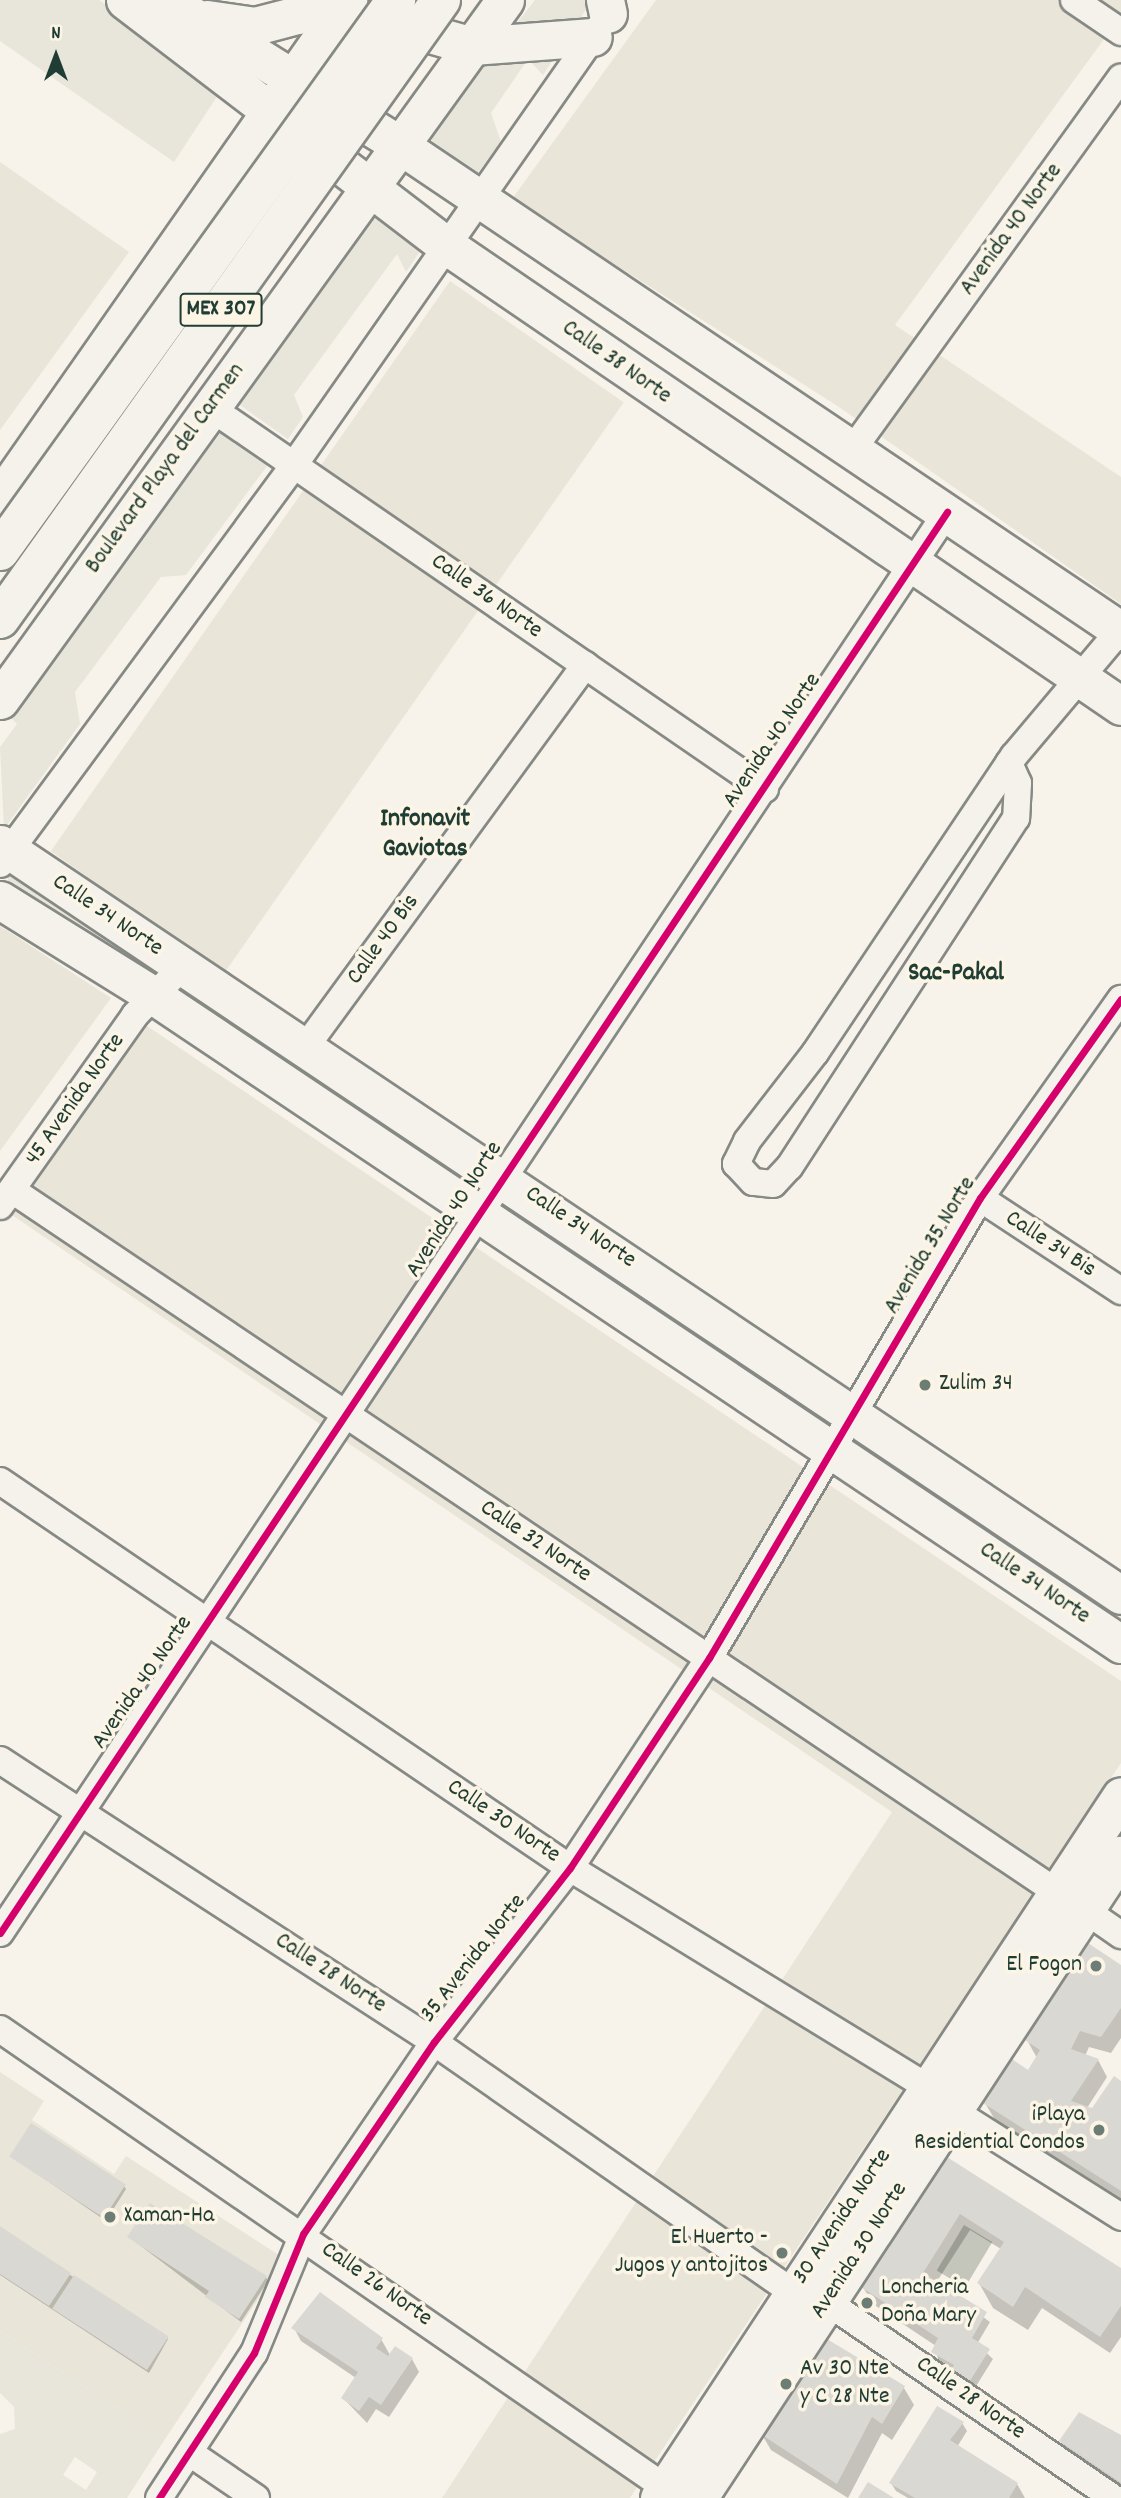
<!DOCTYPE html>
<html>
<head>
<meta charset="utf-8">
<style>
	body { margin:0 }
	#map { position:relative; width:1121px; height:2498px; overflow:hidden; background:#f7f3ea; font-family:Dekko,sans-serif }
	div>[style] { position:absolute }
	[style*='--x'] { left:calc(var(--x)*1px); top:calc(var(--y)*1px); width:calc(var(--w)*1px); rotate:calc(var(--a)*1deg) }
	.built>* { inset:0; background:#e9e5d9; transform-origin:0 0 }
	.green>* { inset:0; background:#e8e5da }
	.water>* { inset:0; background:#c4c6bb; transform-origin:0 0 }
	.shadow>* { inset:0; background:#0003 }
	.building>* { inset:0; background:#dad8d2; transform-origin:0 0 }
	.roads { filter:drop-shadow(2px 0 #868984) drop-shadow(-2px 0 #868984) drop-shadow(0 2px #868984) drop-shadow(0 -2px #868984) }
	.street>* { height:26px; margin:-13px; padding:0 13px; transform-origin:13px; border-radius:13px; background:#f5f2ec }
	.secondary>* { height:37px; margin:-18.5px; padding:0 18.5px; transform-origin:18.5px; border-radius:18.5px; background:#f5f2ec }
	.bridges { filter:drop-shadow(2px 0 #868984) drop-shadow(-2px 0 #868984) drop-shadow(0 2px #868984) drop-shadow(0 -2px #868984) }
	.highway-bridge>* { height:38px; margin:-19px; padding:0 19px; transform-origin:19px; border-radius:19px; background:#f5f2ec }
	.cycleway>* { height:7px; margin:-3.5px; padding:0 3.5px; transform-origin:3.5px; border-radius:3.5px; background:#d6006c }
	.dots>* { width:19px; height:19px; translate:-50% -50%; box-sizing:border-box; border:4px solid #fcf5e5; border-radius:50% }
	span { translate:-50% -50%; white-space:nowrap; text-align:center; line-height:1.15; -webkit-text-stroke:7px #fcf5e5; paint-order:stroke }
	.shield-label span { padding:2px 5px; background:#fcf5e5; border:2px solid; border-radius:5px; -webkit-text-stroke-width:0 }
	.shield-label { font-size:23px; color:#1f3d34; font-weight:700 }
	.street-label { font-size:24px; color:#1f3d34 }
	.poi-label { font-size:24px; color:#1f3d34 }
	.left { translate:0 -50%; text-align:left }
	.right { translate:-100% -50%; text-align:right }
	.neighbourhood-label { font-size:26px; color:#1f3d34; font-weight:700 }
	.north { position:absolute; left:21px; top:21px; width:70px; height:70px; -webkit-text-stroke:5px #fcf5e5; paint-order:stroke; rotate:0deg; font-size:19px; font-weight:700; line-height:28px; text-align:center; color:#1f3d34 }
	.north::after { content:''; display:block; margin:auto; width:24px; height:32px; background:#1f3d34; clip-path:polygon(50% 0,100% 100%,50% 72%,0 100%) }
</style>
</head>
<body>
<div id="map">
	<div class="built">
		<i style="clip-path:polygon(656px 0,1121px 0,1121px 16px,895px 325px,1121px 477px,1121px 604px,839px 407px,512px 199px)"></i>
		<i style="clip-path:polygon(0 162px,129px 252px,0 430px)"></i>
		<i style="left:450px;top:281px;width:212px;height:696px;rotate:35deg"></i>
		<i style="clip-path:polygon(0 926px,111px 998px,0 1151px)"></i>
		<i style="clip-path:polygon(141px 1022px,1121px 1681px,1121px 1763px,630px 2498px,442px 2498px,892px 1812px,9px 1213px)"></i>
		<i style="clip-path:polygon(0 2072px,44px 2101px,32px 2120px,114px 2174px,126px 2156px,285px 2259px,165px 2439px,0 2331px)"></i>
	</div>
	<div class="green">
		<i style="clip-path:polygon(0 0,99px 0,174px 50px,220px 92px,174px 162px,0 41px)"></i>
		<i style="clip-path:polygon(535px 0,592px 0,574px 28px,509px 33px)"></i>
		<i style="clip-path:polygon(560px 48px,543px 75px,528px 59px,491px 113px,501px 142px,473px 179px,436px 154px,429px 129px,486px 56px)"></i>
		<i style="clip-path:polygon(371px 215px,421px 250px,406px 272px,397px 254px,294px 395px,303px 417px,288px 439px,233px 400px)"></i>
		<i style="clip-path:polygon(217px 424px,267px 457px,267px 466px,186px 575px,161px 577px,75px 692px,80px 724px,4px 829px,0 747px,17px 724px,11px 718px,37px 680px,35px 671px)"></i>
		<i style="clip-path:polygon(9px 876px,150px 964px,153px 970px,145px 973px,7px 883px)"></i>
		<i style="clip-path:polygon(205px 1001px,477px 1181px,466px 1184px,199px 1009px)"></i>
		<i style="clip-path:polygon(502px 1197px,830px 1420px,821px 1423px,496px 1206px)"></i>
		<i style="clip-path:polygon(861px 1440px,1121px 1614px,1121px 1626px,860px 1450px)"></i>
		<i style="clip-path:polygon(evenodd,0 2331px,165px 2439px,127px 2498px,0 2498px,0 2434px,15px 2429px,14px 2407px,0 2393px,0 2331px,75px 2457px,97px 2472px,86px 2490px,63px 2475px,75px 2457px)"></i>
	</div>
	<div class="water">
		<i style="left:964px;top:2225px;width:33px;height:53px;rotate:31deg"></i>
	</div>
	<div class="shadow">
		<i style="clip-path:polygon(1121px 1968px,1121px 2038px,1111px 2053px,1089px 2047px,1085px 2056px,1098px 2060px,1107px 2077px,1087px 2108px,1093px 2110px,1121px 2083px,1121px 2205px,995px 2120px,985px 2103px,1028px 2072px,1037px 2058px,1027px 2040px)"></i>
		<i style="clip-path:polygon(11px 2156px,124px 2186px,126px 2189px,106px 2221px)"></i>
		<i style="clip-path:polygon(947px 2159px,1121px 2270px,1121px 2337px,1110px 2353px,1042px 2308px,1028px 2330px,993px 2308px,979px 2283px,1001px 2249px,970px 2230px,936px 2283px,990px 2322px,977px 2344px,993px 2359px,973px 2391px,938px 2360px,936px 2346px,873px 2304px,863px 2287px)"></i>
		<i style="clip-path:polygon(0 2229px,168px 2339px,149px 2373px,0 2275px)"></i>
		<i style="clip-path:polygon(129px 2237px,266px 2277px,268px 2281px,241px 2322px)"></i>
		<i style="clip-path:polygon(294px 2328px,381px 2339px,390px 2355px,412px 2359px,419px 2372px,389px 2417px,376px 2409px,367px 2423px,343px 2398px,356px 2378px,301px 2341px)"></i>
		<i style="clip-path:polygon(904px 2388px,914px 2405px,892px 2440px,882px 2433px,848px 2498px,771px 2450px,761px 2433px)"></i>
		<i style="clip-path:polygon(962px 2423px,967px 2431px,957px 2447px,1017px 2484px,1025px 2498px,908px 2498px,896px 2491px,891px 2483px)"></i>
		<i style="clip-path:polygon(1121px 2438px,1121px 2496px,1075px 2465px,1061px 2441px)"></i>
	</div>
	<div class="building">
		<i style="clip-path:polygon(1088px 1943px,1121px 1965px,1121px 2008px,1101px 2037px,1080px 2031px,1071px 2049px,1099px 2059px,1071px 2101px,1092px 2108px,1114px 2076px,1121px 2081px,1121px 2191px,983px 2103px,1012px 2059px,1028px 2070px,1040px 2050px,1025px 2040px)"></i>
		<i style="left:31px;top:2123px;width:113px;height:40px;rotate:33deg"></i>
		<i style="clip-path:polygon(947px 2157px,1121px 2268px,1121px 2306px,1100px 2337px,1025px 2287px,1013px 2307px,977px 2283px,1004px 2242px,960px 2214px,923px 2273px,987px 2312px,972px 2338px,990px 2349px,968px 2384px,950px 2372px,954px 2365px,931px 2352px,938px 2338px,861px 2287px)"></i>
		<i style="clip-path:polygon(150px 2203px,267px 2276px,239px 2319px,205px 2297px,209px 2291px,127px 2237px)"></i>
		<i style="clip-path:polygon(0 2226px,71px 2273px,49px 2306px,0 2274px)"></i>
		<i style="left:74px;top:2275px;width:113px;height:40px;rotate:33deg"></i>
		<i style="clip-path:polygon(320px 2292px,383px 2338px,376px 2348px,388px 2356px,395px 2346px,413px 2358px,381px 2405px,369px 2397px,359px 2411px,341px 2398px,358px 2372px,291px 2328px)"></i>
		<i style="clip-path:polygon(822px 2336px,905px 2386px,882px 2424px,872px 2417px,837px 2484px,759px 2433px)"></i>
		<i style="clip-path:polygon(937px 2406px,964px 2422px,950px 2440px,1018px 2483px,1009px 2498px,915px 2498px,889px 2483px)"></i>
		<i style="clip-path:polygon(1079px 2412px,1121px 2435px,1121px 2483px,1059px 2441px)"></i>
		<i style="clip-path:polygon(868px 2482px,894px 2498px,858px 2498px)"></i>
	</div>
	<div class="roads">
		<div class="street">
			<i style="--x:1074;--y:0;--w:57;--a:34.2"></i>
			<i style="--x:208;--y:406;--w:676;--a:34.51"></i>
			<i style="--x:853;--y:449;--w:458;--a:-54.2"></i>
			<i style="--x:1009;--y:763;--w:22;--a:66"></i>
			<i style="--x:1018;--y:783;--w:35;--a:93"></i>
			<i style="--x:1016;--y:818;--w:416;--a:123"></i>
			<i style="--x:789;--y:1167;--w:23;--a:133"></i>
			<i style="--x:773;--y:1184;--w:20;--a:-174"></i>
			<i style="--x:753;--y:1182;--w:25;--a:-133"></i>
			<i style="--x:736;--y:1164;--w:25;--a:-64"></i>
			<i style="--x:747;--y:1141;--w:111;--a:-52.3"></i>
			<i style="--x:815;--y:1053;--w:358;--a:-56.2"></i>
			<i style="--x:1014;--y:756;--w:165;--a:-49.9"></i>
			<i style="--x:0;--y:864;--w:496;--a:-53.6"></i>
			<i style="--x:294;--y:465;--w:533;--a:-55.09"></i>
			<i style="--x:307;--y:1045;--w:471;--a:-53.8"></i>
			<i style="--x:12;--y:1190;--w:1260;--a:33.9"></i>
			<i style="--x:980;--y:1198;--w:169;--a:33.4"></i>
			<i style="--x:0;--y:1206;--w:234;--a:-54.7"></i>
			<i style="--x:135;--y:1015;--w:67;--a:-45.6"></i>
			<i style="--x:0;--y:1481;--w:689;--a:34.17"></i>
			<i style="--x:570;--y:1868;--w:421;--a:31.5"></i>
			<i style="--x:929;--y:2088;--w:32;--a:44"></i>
			<i style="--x:952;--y:2110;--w:200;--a:32.3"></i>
			<i style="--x:0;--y:1760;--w:518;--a:33.01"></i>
			<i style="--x:434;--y:2042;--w:437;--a:34.9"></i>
			<i style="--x:1085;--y:1910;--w:44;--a:34.8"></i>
			<i style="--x:0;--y:1933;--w:1708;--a:-56.32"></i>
			<i style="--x:0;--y:2029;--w:825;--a:34.58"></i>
			<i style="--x:827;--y:2302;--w:347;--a:34.4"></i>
			<i style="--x:190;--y:2453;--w:80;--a:34.3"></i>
			<i style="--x:159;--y:2498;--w:173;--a:-56.8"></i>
			<i style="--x:254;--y:2353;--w:129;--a:-67.6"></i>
			<i style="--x:303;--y:2234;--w:232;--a:-55.7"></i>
			<i style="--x:434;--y:2042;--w:221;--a:-52"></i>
			<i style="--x:570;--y:1868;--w:252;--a:-56.5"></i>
			<i style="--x:709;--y:1658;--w:534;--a:-59.5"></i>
			<i style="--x:980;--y:1198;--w:244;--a:-54.7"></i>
		</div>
		<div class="secondary">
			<i style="--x:125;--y:0;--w:405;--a:37.4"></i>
			<i style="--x:447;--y:246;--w:816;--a:34.31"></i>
			<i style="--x:605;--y:0;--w:14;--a:78"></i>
			<i style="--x:170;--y:2;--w:269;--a:31.9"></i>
			<i style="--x:398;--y:144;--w:872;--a:33.96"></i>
			<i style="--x:207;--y:19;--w:49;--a:8.3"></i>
			<i style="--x:255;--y:26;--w:43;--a:-14.7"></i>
			<i style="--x:297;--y:15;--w:26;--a:-36"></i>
			<i style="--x:388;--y:22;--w:87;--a:15.9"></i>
			<i style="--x:472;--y:46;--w:121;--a:-4.3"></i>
			<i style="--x:0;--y:498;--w:608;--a:-55.05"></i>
			<i style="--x:0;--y:700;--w:863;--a:-54.19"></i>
			<i style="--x:0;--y:844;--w:1349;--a:33.82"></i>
			<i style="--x:0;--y:900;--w:181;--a:31.9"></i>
			<i style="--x:154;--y:996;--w:1164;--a:33.83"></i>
			<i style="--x:659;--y:2498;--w:840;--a:-56.65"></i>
			<i style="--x:698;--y:2498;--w:770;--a:-56.66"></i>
		</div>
	</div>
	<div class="bridges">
		<div class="highway-bridge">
			<i style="--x:0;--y:551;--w:679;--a:-54.3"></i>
			<i style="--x:0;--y:619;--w:760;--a:-54.53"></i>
		</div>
	</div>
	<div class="cycleway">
		<i style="--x:0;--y:1933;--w:1708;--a:-56.32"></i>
		<i style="--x:159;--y:2498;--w:173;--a:-56.8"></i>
		<i style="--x:254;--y:2353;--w:129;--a:-67.6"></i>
		<i style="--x:303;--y:2234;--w:232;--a:-55.7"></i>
		<i style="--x:434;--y:2042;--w:221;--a:-52"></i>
		<i style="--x:570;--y:1868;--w:252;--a:-56.5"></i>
		<i style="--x:709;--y:1658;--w:534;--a:-59.5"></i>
		<i style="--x:980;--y:1198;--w:244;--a:-54.7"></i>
	</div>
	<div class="dots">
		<i style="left:925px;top:1385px;background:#6b7d74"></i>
		<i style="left:1096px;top:1966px;background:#6b7d74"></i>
		<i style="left:1099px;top:2130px;background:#6b7d74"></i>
		<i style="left:110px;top:2217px;background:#6b7d74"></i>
		<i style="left:782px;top:2253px;background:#6b7d74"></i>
		<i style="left:867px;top:2303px;background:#6b7d74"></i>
		<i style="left:786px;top:2384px;background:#6b7d74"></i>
	</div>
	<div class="shield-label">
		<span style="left:221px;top:310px">MEX 307</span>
	</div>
	<div class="street-label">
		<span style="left:1012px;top:230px;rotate:-54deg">Avenida 40 Norte</span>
		<span style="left:616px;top:363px;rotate:35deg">Calle 38 Norte</span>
		<span style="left:166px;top:469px;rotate:-54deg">Boulevard Playa del Carmen</span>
		<span style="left:486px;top:597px;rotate:35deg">Calle 36 Norte</span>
		<span style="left:773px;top:741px;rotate:-56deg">Avenida 40 Norte</span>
		<span style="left:107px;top:916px;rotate:34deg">Calle 34 Norte</span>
		<span style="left:384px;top:940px;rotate:-54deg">Calle 40 Bis</span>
		<span style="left:76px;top:1100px;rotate:-55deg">45 Avenida Norte</span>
		<span style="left:455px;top:1210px;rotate:-57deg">Avenida 40 Norte</span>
		<span style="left:580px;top:1228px;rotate:34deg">Calle 34 Norte</span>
		<span style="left:1050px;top:1245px;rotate:33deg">Calle 34 Bis</span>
		<span style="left:931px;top:1246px;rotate:-59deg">Avenida 35 Norte</span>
		<span style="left:535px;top:1542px;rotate:34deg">Calle 32 Norte</span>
		<span style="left:1034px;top:1584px;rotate:34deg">Calle 34 Norte</span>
		<span style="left:143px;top:1683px;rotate:-55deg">Avenida 40 Norte</span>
		<span style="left:503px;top:1822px;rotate:34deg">Calle 30 Norte</span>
		<span style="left:474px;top:1959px;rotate:-52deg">35 Avenida Norte</span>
		<span style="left:330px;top:1974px;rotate:33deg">Calle 28 Norte</span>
		<span style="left:843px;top:2217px;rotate:-56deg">30 Avenida Norte</span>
		<span style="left:860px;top:2251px;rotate:-57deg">Avenida 30 Norte</span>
		<span style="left:376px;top:2285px;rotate:35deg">Calle 26 Norte</span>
		<span style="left:970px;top:2399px;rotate:35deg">Calle 28 Norte</span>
	</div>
	<div class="poi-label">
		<span class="left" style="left:939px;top:1385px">Zulim 34</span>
		<span class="right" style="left:1082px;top:1966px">El Fogon</span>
		<span class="right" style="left:1085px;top:2130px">iPlaya<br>Residential Condos</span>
		<span class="left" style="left:124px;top:2217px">Xaman-Ha</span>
		<span class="right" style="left:768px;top:2253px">El Huerto -<br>Jugos y antojitos</span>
		<span class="left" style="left:881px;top:2303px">Loncheria<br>Doña Mary</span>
		<span class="left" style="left:800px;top:2384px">Av 30 Nte<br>y C 28 Nte</span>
	</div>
	<div class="neighbourhood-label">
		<span style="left:425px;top:835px">Infonavit<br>Gaviotas</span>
		<span style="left:956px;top:974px">Sac-Pakal</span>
	</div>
	<div class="north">N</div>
</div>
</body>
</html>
